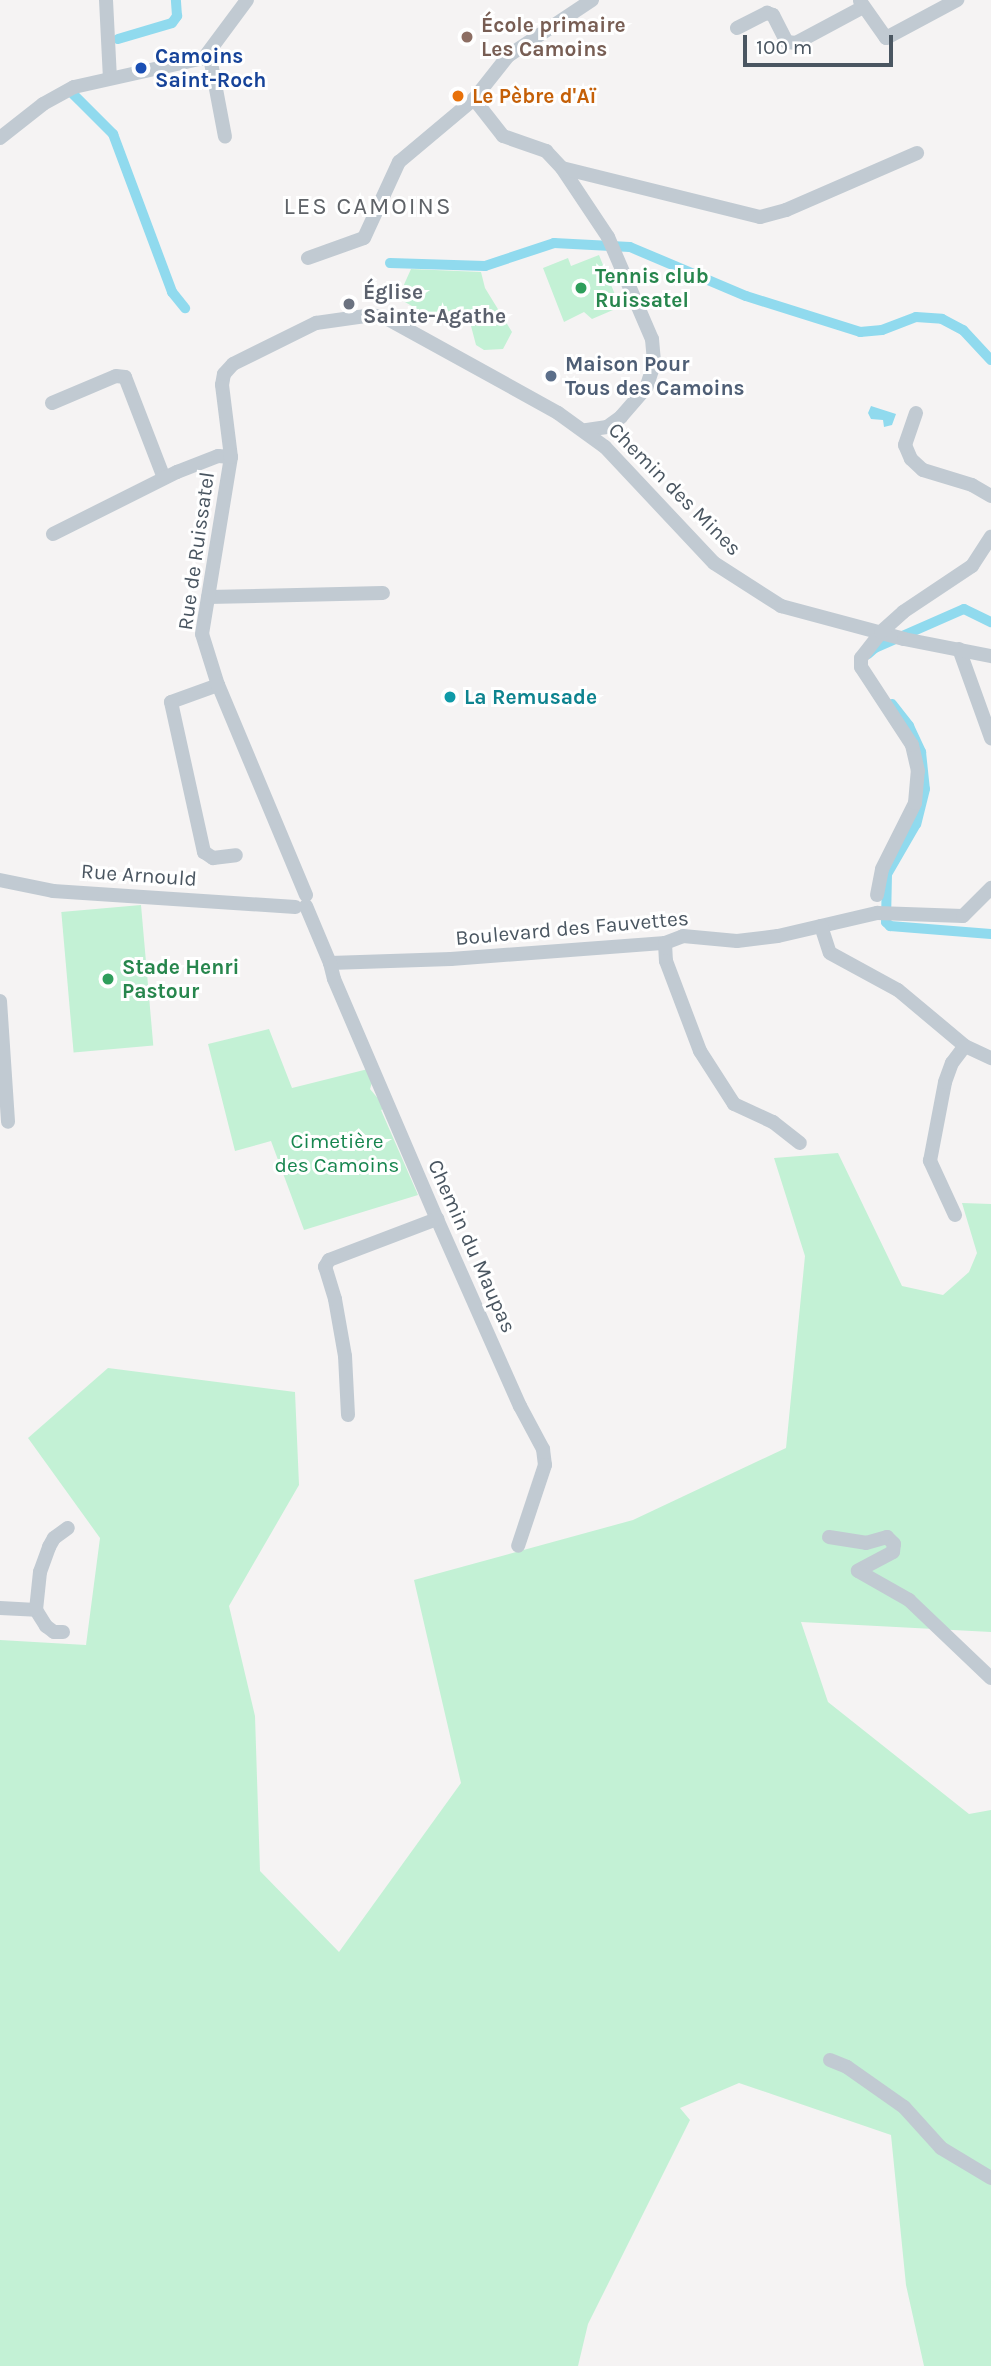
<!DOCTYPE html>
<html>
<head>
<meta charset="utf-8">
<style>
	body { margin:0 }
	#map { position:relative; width:991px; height:2366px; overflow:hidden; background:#f5f3f3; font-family:Karla,sans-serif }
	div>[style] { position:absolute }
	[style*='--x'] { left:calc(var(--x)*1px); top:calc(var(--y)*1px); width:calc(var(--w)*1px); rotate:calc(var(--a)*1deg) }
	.green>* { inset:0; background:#c3f1d5; transform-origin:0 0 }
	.water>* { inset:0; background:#90daee }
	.canal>* { height:10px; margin:-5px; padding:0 5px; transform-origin:5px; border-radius:5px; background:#90daee }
	.minor>* { height:14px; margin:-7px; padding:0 7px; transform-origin:7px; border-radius:7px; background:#c1cad2 }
	.dots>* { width:19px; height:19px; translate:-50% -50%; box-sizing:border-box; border:4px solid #fff; border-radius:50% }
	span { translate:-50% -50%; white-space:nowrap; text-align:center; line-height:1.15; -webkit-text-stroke:6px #fff; paint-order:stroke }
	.education-label { font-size:21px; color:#785e54; font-weight:700 }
	.left { translate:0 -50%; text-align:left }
	.transit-label { font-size:21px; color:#164399; font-weight:700 }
	.food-label { font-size:21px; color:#c56008; font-weight:700 }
	.leisure-label { font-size:21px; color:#27864d; font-weight:700 }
	.worship-label { font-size:21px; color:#5b616d; font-weight:700 }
	.service-label { font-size:21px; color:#4e5e75; font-weight:700 }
	.street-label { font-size:21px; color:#4a5661 }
	.culture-label { font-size:21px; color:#0d838f; font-weight:700 }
	.park-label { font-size:21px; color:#17864f }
	.quarter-label { font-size:24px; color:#5f6368; letter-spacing:2px }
	.scale { position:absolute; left:743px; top:35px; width:150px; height:32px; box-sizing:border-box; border:4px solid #4a5661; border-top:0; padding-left:9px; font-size:21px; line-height:24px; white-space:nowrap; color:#4a5661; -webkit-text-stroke:5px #fff; paint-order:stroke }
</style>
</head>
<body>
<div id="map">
	<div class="green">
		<i style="clip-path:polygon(599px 255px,620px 307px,592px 319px,584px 312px,564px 322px,543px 268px,568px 258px,571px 266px)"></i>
		<i style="clip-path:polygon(411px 269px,481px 272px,485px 288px,512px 332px,503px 349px,484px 350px,476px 345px,471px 326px,458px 309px,446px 312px,438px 321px,398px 298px)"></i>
		<i style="left:141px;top:905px;width:141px;height:80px;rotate:85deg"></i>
		<i style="clip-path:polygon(269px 1029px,292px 1088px,368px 1069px,373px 1079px,370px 1089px,386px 1108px,381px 1110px,418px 1195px,304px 1230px,271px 1141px,235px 1151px,208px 1044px)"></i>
		<i style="clip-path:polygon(838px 1153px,902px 1286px,943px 1295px,969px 1272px,977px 1253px,962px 1203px,991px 1204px,991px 1632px,801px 1622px,828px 1702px,969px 1814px,991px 1810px,991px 2366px,924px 2366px,906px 2285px,891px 2135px,739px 2083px,680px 2108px,690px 2120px,588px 2324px,578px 2366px,0 2366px,0 1640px,86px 1645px,100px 1538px,28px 1438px,108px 1368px,295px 1392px,299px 1485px,229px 1606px,255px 1716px,260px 1871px,339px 1952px,461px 1783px,414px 1580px,633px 1520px,786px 1448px,805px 1256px,774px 1158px)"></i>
	</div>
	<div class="water">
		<i style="clip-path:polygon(871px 406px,896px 414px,892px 425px,884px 427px,883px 420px,871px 419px,868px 413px)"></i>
	</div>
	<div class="canal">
		<i style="--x:118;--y:39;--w:56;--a:-16.5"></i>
		<i style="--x:172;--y:23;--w:9;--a:-54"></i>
		<i style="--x:177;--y:16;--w:16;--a:-94"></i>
		<i style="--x:73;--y:94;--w:57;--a:45"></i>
		<i style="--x:113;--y:134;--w:169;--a:69.5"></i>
		<i style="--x:172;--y:292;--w:21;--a:51"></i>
		<i style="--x:390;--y:263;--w:95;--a:1.8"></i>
		<i style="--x:485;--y:266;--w:73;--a:-18.4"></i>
		<i style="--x:554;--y:243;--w:76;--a:3"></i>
		<i style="--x:630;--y:247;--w:126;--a:22.9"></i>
		<i style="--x:746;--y:296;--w:120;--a:17.5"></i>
		<i style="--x:860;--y:332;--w:22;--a:-5"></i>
		<i style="--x:882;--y:330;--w:36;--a:-21"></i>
		<i style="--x:916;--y:317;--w:26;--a:4"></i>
		<i style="--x:942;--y:319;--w:24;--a:28"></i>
		<i style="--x:963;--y:330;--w:41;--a:47"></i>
		<i style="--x:868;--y:654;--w:9;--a:-41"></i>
		<i style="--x:875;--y:648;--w:97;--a:-23.7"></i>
		<i style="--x:964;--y:609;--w:30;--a:26"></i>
		<i style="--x:892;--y:704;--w:28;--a:52"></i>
		<i style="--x:909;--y:726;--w:29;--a:65"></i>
		<i style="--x:921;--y:752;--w:37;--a:84"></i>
		<i style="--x:925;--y:789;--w:36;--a:104"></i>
		<i style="--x:916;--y:824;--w:58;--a:120.1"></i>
		<i style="--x:887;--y:874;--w:48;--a:91.2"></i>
		<i style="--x:886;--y:922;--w:6;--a:45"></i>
		<i style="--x:890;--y:926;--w:101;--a:4.5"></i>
	</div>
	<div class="minor">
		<i style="--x:106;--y:0;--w:78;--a:87.1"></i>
		<i style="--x:860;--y:1;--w:45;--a:54.9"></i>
		<i style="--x:886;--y:38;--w:81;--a:-28.2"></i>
		<i style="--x:737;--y:28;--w:34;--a:-27"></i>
		<i style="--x:767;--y:13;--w:6;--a:18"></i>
		<i style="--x:773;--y:15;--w:30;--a:63"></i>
		<i style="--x:787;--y:42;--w:9;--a:6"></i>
		<i style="--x:796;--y:43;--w:76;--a:-28.2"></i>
		<i style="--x:209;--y:52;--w:86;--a:79.3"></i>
		<i style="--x:474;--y:99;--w:47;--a:51.9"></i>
		<i style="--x:503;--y:136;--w:46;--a:19.2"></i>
		<i style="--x:546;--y:151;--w:23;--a:47"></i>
		<i style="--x:562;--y:168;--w:83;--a:56.3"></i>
		<i style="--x:608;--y:237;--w:111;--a:66.7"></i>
		<i style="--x:652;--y:339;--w:25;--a:85"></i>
		<i style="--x:654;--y:364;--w:25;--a:108"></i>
		<i style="--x:646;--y:388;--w:38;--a:131"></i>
		<i style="--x:621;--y:417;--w:17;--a:144"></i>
		<i style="--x:607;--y:427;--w:22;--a:172"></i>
		<i style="--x:0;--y:138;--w:55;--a:-38.3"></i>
		<i style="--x:43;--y:104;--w:35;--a:-29"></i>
		<i style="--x:74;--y:87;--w:133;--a:-12.6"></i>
		<i style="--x:204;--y:58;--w:72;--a:-53.4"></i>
		<i style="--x:562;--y:168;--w:204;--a:13.9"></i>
		<i style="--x:760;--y:217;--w:27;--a:-15"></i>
		<i style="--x:786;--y:210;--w:143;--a:-23.5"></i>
		<i style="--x:308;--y:258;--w:59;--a:-19.7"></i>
		<i style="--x:364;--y:238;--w:84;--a:-65.3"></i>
		<i style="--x:399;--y:162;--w:98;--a:-40"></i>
		<i style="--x:474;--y:99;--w:55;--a:-51.7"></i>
		<i style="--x:508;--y:56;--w:101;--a:-33.7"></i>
		<i style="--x:52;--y:403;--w:69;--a:-22.9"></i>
		<i style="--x:116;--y:376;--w:9;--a:6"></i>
		<i style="--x:125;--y:377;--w:108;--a:68.9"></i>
		<i style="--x:916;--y:413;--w:34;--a:109"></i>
		<i style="--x:905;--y:445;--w:15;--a:67"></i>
		<i style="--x:911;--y:459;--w:16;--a:43"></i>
		<i style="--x:923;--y:470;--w:51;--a:17"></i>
		<i style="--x:972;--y:485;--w:22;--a:30"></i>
		<i style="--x:53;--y:534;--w:139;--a:-26.6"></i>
		<i style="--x:177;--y:472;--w:44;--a:-21.3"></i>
		<i style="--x:218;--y:456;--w:13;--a:4"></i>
		<i style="--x:208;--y:597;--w:175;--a:-1.3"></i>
		<i style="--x:959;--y:649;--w:95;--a:70.2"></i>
		<i style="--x:218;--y:685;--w:50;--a:160.1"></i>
		<i style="--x:171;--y:702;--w:154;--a:77.6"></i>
		<i style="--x:204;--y:852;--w:11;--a:34"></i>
		<i style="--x:213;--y:858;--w:23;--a:-7"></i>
		<i style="--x:0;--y:880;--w:54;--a:11.7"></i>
		<i style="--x:53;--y:891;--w:243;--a:3.8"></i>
		<i style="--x:306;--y:895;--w:228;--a:-112.7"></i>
		<i style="--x:218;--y:685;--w:53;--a:-107.4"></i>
		<i style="--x:202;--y:634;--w:179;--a:-80.7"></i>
		<i style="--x:231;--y:457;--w:73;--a:-97.1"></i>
		<i style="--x:222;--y:385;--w:11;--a:-80"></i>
		<i style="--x:224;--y:374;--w:13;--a:-48"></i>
		<i style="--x:233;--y:364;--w:93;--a:-26.3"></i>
		<i style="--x:316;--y:323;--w:57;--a:-8.1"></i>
		<i style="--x:372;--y:315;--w:16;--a:14"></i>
		<i style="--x:388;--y:319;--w:194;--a:28.9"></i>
		<i style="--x:558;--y:413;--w:58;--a:35.9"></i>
		<i style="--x:605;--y:447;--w:159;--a:46.8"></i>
		<i style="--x:714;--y:563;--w:80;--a:32.7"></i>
		<i style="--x:781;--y:606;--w:127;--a:15"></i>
		<i style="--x:904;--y:639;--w:89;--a:11.1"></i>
		<i style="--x:877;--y:895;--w:26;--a:-79"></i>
		<i style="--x:882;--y:869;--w:74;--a:-63.4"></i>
		<i style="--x:915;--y:803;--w:32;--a:-85"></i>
		<i style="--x:918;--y:771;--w:27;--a:-103"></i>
		<i style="--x:912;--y:745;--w:93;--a:-123.2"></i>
		<i style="--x:861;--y:667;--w:9;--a:-90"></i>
		<i style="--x:861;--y:658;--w:33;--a:-52"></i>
		<i style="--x:881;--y:632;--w:30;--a:-42"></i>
		<i style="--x:903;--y:612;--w:83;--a:-33.7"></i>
		<i style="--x:972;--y:566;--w:35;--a:-57"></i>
		<i style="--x:306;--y:906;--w:62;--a:67.2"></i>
		<i style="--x:330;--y:963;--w:121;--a:-1.9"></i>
		<i style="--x:451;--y:959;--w:215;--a:-4.3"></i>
		<i style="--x:665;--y:943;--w:19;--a:-21"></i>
		<i style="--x:683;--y:936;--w:54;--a:5.3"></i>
		<i style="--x:737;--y:941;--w:41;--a:-7"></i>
		<i style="--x:778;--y:936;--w:102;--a:-13.1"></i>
		<i style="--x:877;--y:913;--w:86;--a:2"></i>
		<i style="--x:963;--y:916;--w:40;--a:-45"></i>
		<i style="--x:821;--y:926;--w:28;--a:72"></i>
		<i style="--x:830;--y:953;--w:77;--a:28.6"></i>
		<i style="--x:898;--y:990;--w:87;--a:39.9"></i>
		<i style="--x:965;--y:1046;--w:29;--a:25"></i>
		<i style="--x:665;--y:943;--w:18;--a:87"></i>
		<i style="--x:666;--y:961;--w:96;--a:69.3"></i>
		<i style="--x:700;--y:1051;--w:63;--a:57.3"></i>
		<i style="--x:734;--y:1104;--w:43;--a:24.8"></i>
		<i style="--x:773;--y:1122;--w:34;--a:38"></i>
		<i style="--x:330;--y:963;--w:16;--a:76"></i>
		<i style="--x:334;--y:979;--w:261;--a:66.8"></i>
		<i style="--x:437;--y:1219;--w:205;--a:66.1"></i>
		<i style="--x:520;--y:1406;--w:49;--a:61.9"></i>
		<i style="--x:543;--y:1449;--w:16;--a:83"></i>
		<i style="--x:545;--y:1465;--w:85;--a:108.4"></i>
		<i style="--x:0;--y:1001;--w:121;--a:86.2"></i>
		<i style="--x:955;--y:1215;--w:60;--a:-114.8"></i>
		<i style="--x:930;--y:1161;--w:80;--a:-79.2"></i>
		<i style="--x:945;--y:1082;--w:20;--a:-70"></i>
		<i style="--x:952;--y:1063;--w:21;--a:-53"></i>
		<i style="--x:348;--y:1415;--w:59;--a:-92.9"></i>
		<i style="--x:345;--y:1356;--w:58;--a:-100"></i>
		<i style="--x:335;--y:1299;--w:34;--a:-107"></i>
		<i style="--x:325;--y:1267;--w:8;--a:-60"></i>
		<i style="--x:329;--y:1260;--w:116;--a:-20.8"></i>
		<i style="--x:829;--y:1537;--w:37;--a:9"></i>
		<i style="--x:866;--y:1543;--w:22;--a:-16"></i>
		<i style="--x:887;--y:1537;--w:10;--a:45"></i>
		<i style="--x:894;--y:1544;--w:8;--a:97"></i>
		<i style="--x:893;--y:1552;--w:40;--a:152"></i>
		<i style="--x:858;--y:1571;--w:59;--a:29.6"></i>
		<i style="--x:909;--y:1600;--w:113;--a:43.6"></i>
		<i style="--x:0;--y:1608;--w:36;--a:3"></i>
		<i style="--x:36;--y:1610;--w:19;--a:58"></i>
		<i style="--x:46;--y:1626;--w:10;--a:37"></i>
		<i style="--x:54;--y:1632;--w:9;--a:0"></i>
		<i style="--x:36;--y:1610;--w:38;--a:-84"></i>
		<i style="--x:40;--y:1572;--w:27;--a:-70"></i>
		<i style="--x:49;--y:1547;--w:10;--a:-61"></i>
		<i style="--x:54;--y:1538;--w:17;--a:-36"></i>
		<i style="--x:830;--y:2060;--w:18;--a:22"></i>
		<i style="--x:847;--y:2067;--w:70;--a:35.1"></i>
		<i style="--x:904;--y:2107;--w:55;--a:47.9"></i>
		<i style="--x:941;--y:2148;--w:58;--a:31"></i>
	</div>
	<div class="dots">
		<i style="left:467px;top:37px;background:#8d6e63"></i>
		<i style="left:141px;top:68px;background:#1a4fb4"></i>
		<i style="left:458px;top:96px;background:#e8710a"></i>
		<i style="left:581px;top:288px;background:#2e9e5b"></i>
		<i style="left:349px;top:304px;background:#6b7280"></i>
		<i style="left:551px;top:376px;background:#5c6f8a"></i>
		<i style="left:450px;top:697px;background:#0f9aa8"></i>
		<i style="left:108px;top:979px;background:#2e9e5b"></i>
	</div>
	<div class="education-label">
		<span class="left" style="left:481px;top:37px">École primaire<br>Les Camoins</span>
	</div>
	<div class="transit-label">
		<span class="left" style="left:155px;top:68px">Camoins<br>Saint-Roch</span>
	</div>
	<div class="food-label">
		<span class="left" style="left:472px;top:96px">Le Pèbre d'Aï</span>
	</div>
	<div class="leisure-label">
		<span class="left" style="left:595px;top:288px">Tennis club<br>Ruissatel</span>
		<span class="left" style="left:122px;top:979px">Stade Henri<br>Pastour</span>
	</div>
	<div class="worship-label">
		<span class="left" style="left:363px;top:304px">Église<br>Sainte-Agathe</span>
	</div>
	<div class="service-label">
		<span class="left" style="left:565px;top:376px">Maison Pour<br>Tous des Camoins</span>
	</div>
	<div class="street-label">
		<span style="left:675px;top:489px;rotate:45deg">Chemin des Mines</span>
		<span style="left:196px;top:551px;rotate:-82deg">Rue de Ruissatel</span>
		<span style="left:139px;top:875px;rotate:4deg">Rue Arnould</span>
		<span style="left:572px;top:928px;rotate:-5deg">Boulevard des Fauvettes</span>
		<span style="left:472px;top:1246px;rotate:66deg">Chemin du Maupas</span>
	</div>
	<div class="culture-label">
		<span class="left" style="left:464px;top:697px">La Remusade</span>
	</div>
	<div class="park-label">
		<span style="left:337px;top:1153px">Cimetière<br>des Camoins</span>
	</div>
	<div class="quarter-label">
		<span style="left:368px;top:207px">LES CAMOINS</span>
	</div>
	<div class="scale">100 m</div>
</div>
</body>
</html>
